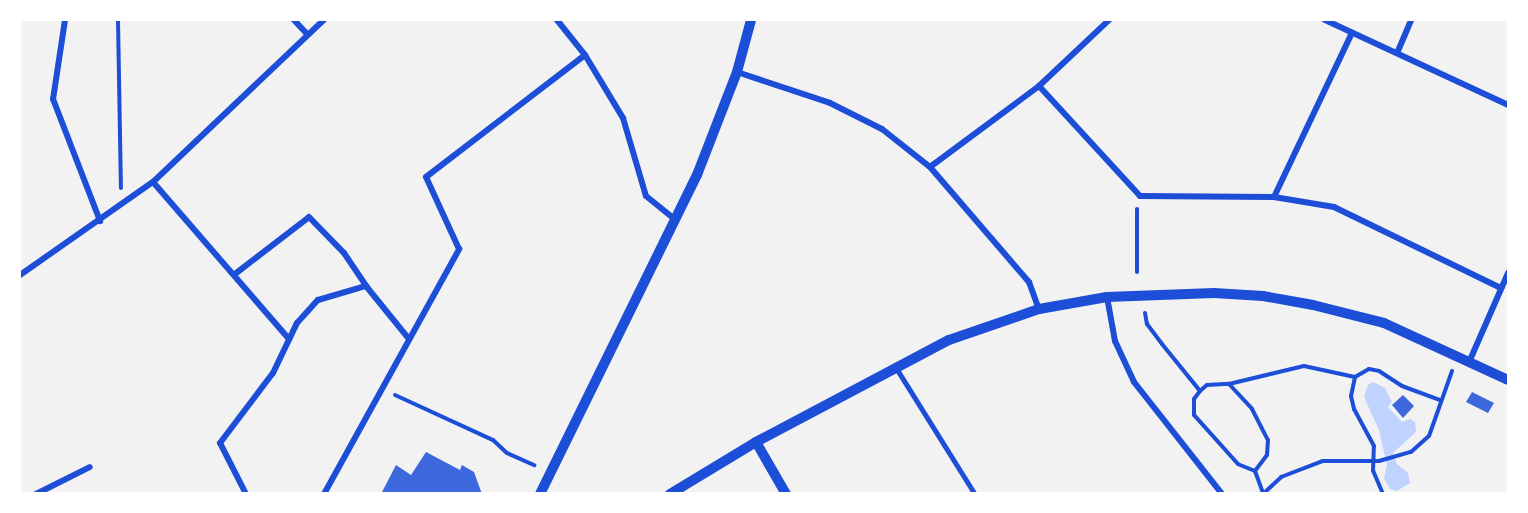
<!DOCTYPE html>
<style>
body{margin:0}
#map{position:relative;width:1528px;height:513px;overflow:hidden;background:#f2f2f2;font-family:Poppins,sans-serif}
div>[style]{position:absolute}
.water>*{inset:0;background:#bfd3fe}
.building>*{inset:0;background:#3d67dc}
.path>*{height:4px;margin:-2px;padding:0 2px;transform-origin:2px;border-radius:2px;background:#1d4ed8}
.service>*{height:4.5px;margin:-2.25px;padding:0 2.25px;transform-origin:2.25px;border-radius:2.25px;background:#1d4ed8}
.minor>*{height:6px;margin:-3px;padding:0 3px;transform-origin:3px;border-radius:3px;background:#1d4ed8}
.tertiary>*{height:10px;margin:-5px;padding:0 5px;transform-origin:5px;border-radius:5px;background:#1d4ed8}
span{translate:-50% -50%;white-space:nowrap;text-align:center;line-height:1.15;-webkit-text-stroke:6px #fff;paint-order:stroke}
.frame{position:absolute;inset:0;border:21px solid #fff;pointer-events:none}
</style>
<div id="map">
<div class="water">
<div style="clip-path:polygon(1373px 382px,1385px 388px,1392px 402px,1388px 407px,1402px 422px,1410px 419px,1415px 422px,1416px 432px,1393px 453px,1397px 464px,1408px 473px,1410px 483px,1397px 491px,1390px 489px,1384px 478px,1387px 465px,1379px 430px,1364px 397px,1368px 385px)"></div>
</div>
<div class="building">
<div style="clip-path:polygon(1472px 392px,1494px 403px,1488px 413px,1466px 402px)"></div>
<div style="clip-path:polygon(1403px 395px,1414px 406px,1403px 418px,1392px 405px)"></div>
<div style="clip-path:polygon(426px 452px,460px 470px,462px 465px,474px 472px,482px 494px,381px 494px,396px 465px,411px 475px)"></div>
</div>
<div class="path">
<div style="left:118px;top:20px;width:168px;rotate:89deg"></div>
<div style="left:1137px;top:209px;width:63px;rotate:90deg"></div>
<div style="left:1145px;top:313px;width:11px;rotate:80deg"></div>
<div style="left:1147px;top:324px;width:25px;rotate:53deg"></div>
<div style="left:1162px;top:344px;width:60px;rotate:51deg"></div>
<div style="left:1200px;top:391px;width:9px;rotate:-41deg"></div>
<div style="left:1207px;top:385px;width:22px;rotate:-3deg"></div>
<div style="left:1229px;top:384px;width:34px;rotate:47deg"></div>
<div style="left:1252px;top:409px;width:35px;rotate:63deg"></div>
<div style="left:1268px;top:440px;width:15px;rotate:94deg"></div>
<div style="left:1267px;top:455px;width:20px;rotate:127deg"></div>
<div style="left:1255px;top:471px;width:18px;rotate:-158deg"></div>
<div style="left:1238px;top:464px;width:66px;rotate:-131.9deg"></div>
<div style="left:1194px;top:415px;width:16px;rotate:-90deg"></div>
<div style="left:1194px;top:399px;width:10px;rotate:-53deg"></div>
<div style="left:1229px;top:384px;width:77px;rotate:-13.5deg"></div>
<div style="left:1304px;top:366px;width:52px;rotate:12.2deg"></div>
<div style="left:395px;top:395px;width:108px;rotate:24.7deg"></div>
<div style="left:493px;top:440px;width:19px;rotate:43deg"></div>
<div style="left:507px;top:453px;width:30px;rotate:24deg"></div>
<div style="left:1255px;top:471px;width:23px;rotate:70deg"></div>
<div style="left:1263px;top:494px;width:25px;rotate:-43deg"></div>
<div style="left:1281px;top:477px;width:45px;rotate:-20.9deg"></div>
<div style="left:1323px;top:461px;width:56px"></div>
<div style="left:1379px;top:461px;width:33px;rotate:-16deg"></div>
<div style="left:1411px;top:452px;width:24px;rotate:-42deg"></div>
<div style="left:1429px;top:436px;width:69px;rotate:-70.5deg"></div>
<div style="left:1383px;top:494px;width:25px;rotate:-113deg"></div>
<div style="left:1373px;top:471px;width:25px;rotate:-88deg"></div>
<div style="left:1374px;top:446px;width:42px;rotate:-118.4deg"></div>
<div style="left:1354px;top:409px;width:13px;rotate:-103deg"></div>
<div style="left:1351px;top:396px;width:19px;rotate:-78deg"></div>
<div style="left:1355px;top:377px;width:16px;rotate:-30deg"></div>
<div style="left:1369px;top:369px;width:10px;rotate:11deg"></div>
<div style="left:1379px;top:371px;width:27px;rotate:33deg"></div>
<div style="left:1402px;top:386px;width:40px;rotate:20.2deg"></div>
</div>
<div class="service">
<div style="left:897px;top:369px;width:147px;rotate:58deg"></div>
</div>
<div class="minor">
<div style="left:65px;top:20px;width:80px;rotate:98.6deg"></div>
<div style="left:53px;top:99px;width:131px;rotate:68.9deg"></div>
<div style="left:294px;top:20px;width:18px;rotate:47deg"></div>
<div style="left:557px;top:20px;width:45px;rotate:51.3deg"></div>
<div style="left:585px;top:55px;width:74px;rotate:58.9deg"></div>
<div style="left:623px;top:118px;width:81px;rotate:73.6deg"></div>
<div style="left:646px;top:196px;width:38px;rotate:39deg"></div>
<div style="left:1325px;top:20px;width:202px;rotate:24.9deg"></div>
<div style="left:1398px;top:51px;width:34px;rotate:-67deg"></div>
<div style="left:737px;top:72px;width:98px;rotate:18.4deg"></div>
<div style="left:830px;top:103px;width:58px;rotate:26.6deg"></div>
<div style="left:882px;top:129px;width:61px;rotate:38.4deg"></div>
<div style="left:930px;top:167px;width:152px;rotate:49.3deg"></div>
<div style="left:1029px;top:282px;width:29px;rotate:70deg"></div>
<div style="left:1039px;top:86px;width:149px;rotate:47.4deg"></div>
<div style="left:1140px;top:196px;width:134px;rotate:0.4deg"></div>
<div style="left:1274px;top:197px;width:61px;rotate:9.5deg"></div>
<div style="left:1334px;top:207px;width:186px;rotate:25.9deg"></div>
<div style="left:930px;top:167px;width:136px;rotate:-36.6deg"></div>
<div style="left:1039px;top:86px;width:96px;rotate:-43.3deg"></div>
<div style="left:153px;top:182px;width:208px;rotate:49.1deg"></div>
<div style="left:1274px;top:197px;width:182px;rotate:-64.6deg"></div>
<div style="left:235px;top:274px;width:93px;rotate:-37.6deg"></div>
<div style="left:309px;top:217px;width:50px;rotate:45.8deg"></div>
<div style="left:344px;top:253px;width:40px;rotate:56deg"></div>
<div style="left:20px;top:275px;width:162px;rotate:-35deg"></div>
<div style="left:153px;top:182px;width:236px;rotate:-43.5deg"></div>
<div style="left:1107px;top:297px;width:45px;rotate:79.7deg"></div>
<div style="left:1115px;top:341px;width:45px;rotate:65.1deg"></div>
<div style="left:1134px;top:382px;width:142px;rotate:51.8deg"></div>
<div style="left:1470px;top:360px;width:95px;rotate:-66.4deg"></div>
<div style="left:36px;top:494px;width:60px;rotate:-26.6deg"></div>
<div style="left:246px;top:494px;width:57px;rotate:-117deg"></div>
<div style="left:220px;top:443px;width:88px;rotate:-52.9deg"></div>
<div style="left:273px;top:373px;width:55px;rotate:-64.4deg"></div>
<div style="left:297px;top:323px;width:31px;rotate:-48deg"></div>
<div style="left:318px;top:300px;width:50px;rotate:-16.3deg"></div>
<div style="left:366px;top:286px;width:68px;rotate:50.9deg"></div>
<div style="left:324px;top:494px;width:280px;rotate:-61.1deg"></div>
<div style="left:459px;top:249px;width:79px;rotate:-114.6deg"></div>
<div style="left:426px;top:177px;width:200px;rotate:-37.5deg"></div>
</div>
<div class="tertiary">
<div style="left:756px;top:442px;width:60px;rotate:60deg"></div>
<div style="left:540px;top:494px;width:356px;rotate:-63.8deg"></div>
<div style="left:697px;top:175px;width:110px;rotate:-68.8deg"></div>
<div style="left:737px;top:72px;width:54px;rotate:-74.9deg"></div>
<div style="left:670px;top:494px;width:100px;rotate:-31.2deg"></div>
<div style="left:756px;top:442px;width:218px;rotate:-27.9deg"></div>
<div style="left:949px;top:340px;width:95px;rotate:-19deg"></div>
<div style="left:1039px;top:309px;width:69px;rotate:-10deg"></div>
<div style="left:1107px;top:297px;width:107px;rotate:-2.1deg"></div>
<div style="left:1214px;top:293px;width:49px;rotate:3.5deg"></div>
<div style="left:1263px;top:296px;width:51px;rotate:10.2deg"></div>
<div style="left:1313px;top:305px;width:73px;rotate:14.2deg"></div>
<div style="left:1384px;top:323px;width:136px;rotate:24.7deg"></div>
</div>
<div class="frame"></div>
</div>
